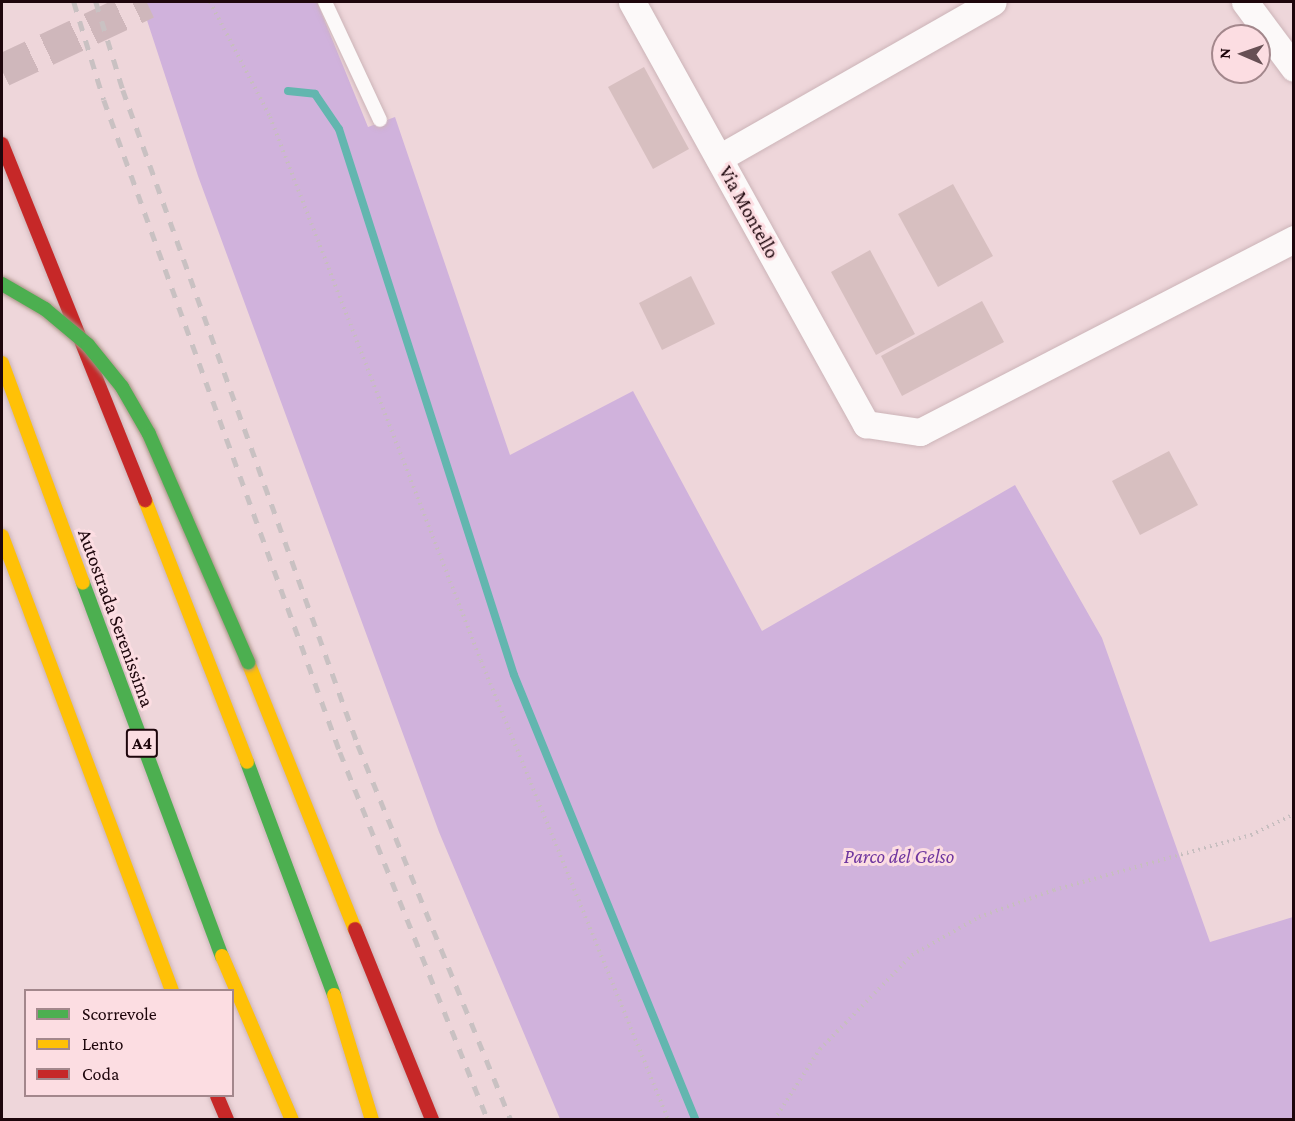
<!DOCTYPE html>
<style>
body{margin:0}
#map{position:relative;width:1295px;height:1121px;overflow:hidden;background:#eed6da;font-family:"Crimson Pro",serif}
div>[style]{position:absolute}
.green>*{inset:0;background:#d0b2dc}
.stream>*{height:8px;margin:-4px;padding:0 4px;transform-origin:4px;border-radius:4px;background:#63b6af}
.building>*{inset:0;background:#d7bfc0}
.primary-tunnel>*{height:33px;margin-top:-16.5px;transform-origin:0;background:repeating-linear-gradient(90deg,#cfb7bb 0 33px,transparent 0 49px)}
.path>*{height:4px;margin-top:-2px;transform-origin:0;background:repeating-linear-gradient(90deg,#c7bebf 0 1.5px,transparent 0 6px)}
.roads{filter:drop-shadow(0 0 2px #ccb4b8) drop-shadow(0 0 2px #ccb4b8)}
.lane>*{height:14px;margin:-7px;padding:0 7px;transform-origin:7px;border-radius:7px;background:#fcf9f9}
.street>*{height:27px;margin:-13.5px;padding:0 13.5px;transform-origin:13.5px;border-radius:13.5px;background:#fcf9f9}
.fast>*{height:14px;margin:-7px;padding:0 7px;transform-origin:7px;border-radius:7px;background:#4caf50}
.slow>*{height:14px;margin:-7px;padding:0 7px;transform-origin:7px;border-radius:7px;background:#ffc107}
.jam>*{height:14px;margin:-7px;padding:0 7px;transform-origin:7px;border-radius:7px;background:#c62828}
.rail>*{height:4.5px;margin-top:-2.25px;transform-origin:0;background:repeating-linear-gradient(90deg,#c9c1c2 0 10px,transparent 0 20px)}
.bridges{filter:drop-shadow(0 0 2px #a99286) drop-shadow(0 0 2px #a99286)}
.fast-bridge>*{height:14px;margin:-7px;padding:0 7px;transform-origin:7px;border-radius:7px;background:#4caf50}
span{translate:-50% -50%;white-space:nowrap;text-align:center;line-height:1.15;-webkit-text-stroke:6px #fcdde2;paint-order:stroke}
.shield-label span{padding:2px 4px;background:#fcdde2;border:2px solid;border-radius:4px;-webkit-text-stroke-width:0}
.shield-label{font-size:18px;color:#1e060c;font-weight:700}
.street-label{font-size:20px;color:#1e060c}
.park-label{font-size:20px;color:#6f369f;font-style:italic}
.frame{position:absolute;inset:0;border:3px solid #1e060c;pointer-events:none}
.legend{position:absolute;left:24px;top:989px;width:210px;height:108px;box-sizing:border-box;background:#fcdde2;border:2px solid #a3878c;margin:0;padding:8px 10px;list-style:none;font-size:18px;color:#1e060c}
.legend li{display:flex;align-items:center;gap:12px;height:30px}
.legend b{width:30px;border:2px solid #a3878c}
.north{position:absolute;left:1211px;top:24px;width:60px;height:60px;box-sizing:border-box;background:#fcdde2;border:2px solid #a3878c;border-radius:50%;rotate:272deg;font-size:16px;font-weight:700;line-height:24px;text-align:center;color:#1e060c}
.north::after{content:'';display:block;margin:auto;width:21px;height:27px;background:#674f54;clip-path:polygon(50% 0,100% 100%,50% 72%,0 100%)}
</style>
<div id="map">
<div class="green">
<div style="clip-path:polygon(141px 2px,317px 2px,368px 127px,395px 117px,510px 455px,633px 391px,762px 631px,1015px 485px,1102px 638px,1210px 942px,1293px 917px,1293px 1119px,560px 1119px,439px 832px,198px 176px)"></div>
</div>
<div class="stream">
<div style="left:288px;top:91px;width:27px;rotate:6deg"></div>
<div style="left:315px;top:94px;width:42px;rotate:55.6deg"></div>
<div style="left:339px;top:129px;width:573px;rotate:72.23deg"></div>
<div style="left:514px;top:675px;width:481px;rotate:67.8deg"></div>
</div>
<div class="building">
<div style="clip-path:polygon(644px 67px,689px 149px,653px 169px,608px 87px)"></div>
<div style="clip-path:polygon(953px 184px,993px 256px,938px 287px,898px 214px)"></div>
<div style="clip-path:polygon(870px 250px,915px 334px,876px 355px,831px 272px)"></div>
<div style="clip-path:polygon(691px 276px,715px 324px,662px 350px,639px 303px)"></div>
<div style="clip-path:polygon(982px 301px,1004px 342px,902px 396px,881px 356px)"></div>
<div style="clip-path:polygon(1169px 451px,1198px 505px,1140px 535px,1112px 481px)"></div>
</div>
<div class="primary-tunnel">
<div style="left:2px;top:70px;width:160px;rotate:-25.1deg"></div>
</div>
<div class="path">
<div style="left:210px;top:2px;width:130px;rotate:62.4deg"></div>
<div style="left:270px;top:117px;width:583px;rotate:68.8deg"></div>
<div style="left:481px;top:661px;width:496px;rotate:67.8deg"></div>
<div style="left:774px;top:1120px;width:85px;rotate:-57.1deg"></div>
<div style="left:820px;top:1049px;width:132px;rotate:-45.6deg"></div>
<div style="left:912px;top:955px;width:77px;rotate:-29.6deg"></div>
<div style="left:979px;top:917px;width:80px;rotate:-19.8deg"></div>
<div style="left:1054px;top:890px;width:205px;rotate:-15.6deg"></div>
<div style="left:1251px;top:835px;width:48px;rotate:-26deg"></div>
</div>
<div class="roads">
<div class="lane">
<div style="left:325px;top:2px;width:130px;rotate:65deg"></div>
</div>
<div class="street">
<div style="left:632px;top:2px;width:483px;rotate:61deg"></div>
<div style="left:866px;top:424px;width:55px;rotate:8.4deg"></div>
<div style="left:920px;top:432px;width:421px;rotate:-27.3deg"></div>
<div style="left:1245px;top:2px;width:82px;rotate:53.4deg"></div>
<div style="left:719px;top:158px;width:315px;rotate:-29.7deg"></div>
</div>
<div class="fast">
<div style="left:83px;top:583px;width:398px;rotate:69.6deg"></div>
<div style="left:247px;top:762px;width:249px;rotate:69.5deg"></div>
</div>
<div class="slow">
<div style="left:2px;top:363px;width:234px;rotate:69.8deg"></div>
<div style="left:145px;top:500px;width:281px;rotate:68.7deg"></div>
<div style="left:2px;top:536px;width:485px;rotate:69.5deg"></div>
<div style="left:248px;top:662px;width:288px;rotate:68.2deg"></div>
<div style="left:222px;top:956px;width:178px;rotate:66.9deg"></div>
<div style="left:334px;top:995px;width:131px;rotate:73.1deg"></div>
</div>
<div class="jam">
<div style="left:2px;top:144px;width:384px;rotate:68.1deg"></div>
<div style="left:355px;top:929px;width:206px;rotate:68deg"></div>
<div style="left:217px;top:1096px;width:26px;rotate:67deg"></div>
</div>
</div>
<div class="rail">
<div style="left:74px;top:2px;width:102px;rotate:73deg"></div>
<div style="left:104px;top:100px;width:693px;rotate:70.1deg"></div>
<div style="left:340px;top:752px;width:397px;rotate:68.1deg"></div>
<div style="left:96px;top:2px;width:92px;rotate:72.9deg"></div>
<div style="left:123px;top:90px;width:696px;rotate:70.26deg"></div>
<div style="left:358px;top:745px;width:405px;rotate:67.8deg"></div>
</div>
<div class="bridges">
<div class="fast-bridge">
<div style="left:2px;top:284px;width:50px;rotate:30.2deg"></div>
<div style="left:45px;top:309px;width:56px;rotate:39.9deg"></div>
<div style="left:88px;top:345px;width:54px;rotate:51deg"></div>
<div style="left:122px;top:387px;width:54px;rotate:60.1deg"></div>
<div style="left:149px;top:434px;width:249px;rotate:66.5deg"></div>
</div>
</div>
<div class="shield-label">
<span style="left:142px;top:743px">A4</span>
</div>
<div class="street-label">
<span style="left:749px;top:212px;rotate:61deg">Via Montello</span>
<span style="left:116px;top:618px;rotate:70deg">Autostrada Serenissima</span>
</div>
<div class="park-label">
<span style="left:899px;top:856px">Parco del Gelso</span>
</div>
<div class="frame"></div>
<ul class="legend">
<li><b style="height:8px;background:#4caf50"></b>Scorrevole</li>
<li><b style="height:8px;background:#ffc107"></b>Lento</li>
<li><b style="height:8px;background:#c62828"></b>Coda</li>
</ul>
<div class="north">N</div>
</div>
